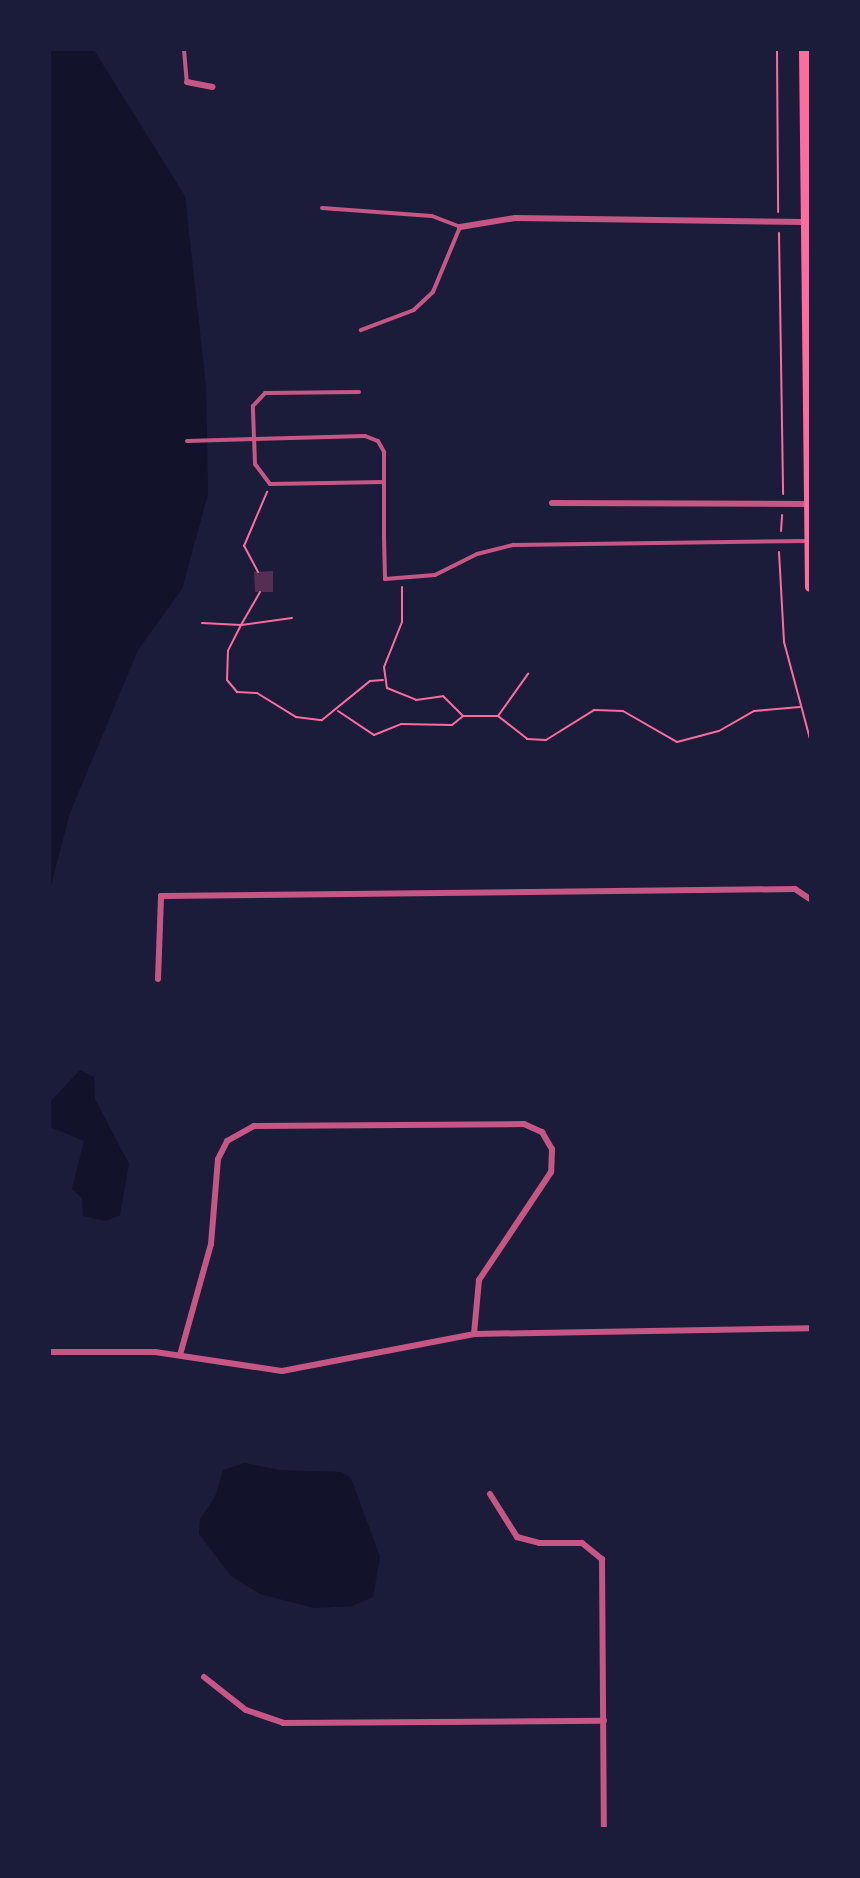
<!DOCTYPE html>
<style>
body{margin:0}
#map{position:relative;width:860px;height:1878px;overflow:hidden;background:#1b1b3a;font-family:Ubuntu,sans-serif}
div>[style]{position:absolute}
.water>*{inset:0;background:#12122b}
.building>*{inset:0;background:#542f53}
.path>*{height:2px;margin:-1px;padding:0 1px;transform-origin:1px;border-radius:1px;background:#ff6b9d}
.service>*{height:4px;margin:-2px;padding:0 2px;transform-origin:2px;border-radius:2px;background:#c65784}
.minor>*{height:6px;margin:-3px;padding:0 3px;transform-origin:3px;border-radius:3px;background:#c65784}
.secondary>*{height:10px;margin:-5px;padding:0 5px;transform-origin:5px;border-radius:5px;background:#ff6b9d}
span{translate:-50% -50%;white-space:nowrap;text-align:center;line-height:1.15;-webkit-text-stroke:6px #1b1b3a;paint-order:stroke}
.frame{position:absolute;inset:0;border:51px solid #1b1b3a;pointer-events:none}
</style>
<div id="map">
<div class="water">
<div style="clip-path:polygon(50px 50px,94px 50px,185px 196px,206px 386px,208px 494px,182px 589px,138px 650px,70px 813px,50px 889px)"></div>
<div style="clip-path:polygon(80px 1070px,94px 1077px,95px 1099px,129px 1164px,120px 1215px,106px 1221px,83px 1216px,82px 1198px,72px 1189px,84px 1141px,50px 1127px,50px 1102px)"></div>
<div style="clip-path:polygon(245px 1463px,279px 1470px,341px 1472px,351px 1478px,380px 1557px,373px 1597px,352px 1606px,314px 1608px,260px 1594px,231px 1576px,199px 1534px,200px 1519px,215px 1497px,223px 1470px)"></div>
</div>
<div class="building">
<div style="clip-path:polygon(273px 571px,273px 592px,255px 592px,254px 572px)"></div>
</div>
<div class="path">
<div style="left:777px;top:50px;width:162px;rotate:89.6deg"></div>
<div style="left:779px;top:233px;width:261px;rotate:89.1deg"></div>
<div style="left:781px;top:531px;width:16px;rotate:-86deg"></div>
<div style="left:779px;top:552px;width:90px;rotate:86.8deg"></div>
<div style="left:784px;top:642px;width:100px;rotate:75deg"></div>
<div style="left:258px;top:572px;width:30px;rotate:-118deg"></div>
<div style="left:244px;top:546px;width:59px;rotate:-66.9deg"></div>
<div style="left:402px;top:587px;width:35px;rotate:90deg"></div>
<div style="left:402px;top:622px;width:48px;rotate:111.8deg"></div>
<div style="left:384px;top:667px;width:21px;rotate:82deg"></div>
<div style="left:387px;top:688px;width:31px;rotate:22deg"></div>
<div style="left:416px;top:700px;width:27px;rotate:-8deg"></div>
<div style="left:443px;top:696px;width:28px;rotate:45deg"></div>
<div style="left:463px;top:716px;width:35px"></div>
<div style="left:498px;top:716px;width:37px;rotate:38deg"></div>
<div style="left:527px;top:739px;width:19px;rotate:3deg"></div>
<div style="left:546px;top:740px;width:57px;rotate:-32deg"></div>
<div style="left:594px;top:710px;width:29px;rotate:2deg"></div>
<div style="left:623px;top:711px;width:62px;rotate:29.9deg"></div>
<div style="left:677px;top:742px;width:43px;rotate:-14.7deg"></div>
<div style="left:719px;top:731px;width:40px;rotate:-29.7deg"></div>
<div style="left:754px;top:711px;width:46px;rotate:-5deg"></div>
<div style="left:292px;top:618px;width:51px;rotate:172.2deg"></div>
<div style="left:241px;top:625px;width:29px;rotate:117deg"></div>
<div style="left:228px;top:651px;width:29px;rotate:92deg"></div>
<div style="left:227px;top:680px;width:16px;rotate:50deg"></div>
<div style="left:237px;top:692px;width:20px;rotate:3deg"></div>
<div style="left:257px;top:693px;width:46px;rotate:31.6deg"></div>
<div style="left:296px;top:717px;width:26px;rotate:7deg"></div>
<div style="left:322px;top:720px;width:62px;rotate:-39.1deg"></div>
<div style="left:370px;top:681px;width:13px;rotate:-4deg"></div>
<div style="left:202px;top:623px;width:39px;rotate:3deg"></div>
<div style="left:241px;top:625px;width:38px;rotate:-60deg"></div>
<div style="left:338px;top:711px;width:43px;rotate:33.7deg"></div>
<div style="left:374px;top:735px;width:29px;rotate:-22deg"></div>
<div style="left:401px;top:724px;width:51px;rotate:1.1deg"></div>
<div style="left:452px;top:725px;width:14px;rotate:-39deg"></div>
<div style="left:498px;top:716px;width:52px;rotate:-54.5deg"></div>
</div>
<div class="service">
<div style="left:184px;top:50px;width:32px;rotate:85deg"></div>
<div style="left:322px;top:208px;width:110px;rotate:4.2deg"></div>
<div style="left:432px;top:216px;width:30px;rotate:21deg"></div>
<div style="left:460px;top:227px;width:70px;rotate:112.6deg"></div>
<div style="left:433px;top:292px;width:26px;rotate:137deg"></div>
<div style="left:414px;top:310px;width:57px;rotate:159.3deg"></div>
<div style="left:187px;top:441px;width:67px;rotate:-1.7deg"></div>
<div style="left:254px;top:439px;width:33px;rotate:-92deg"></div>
<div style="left:253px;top:406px;width:18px;rotate:-47deg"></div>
<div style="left:265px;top:393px;width:94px;rotate:-0.6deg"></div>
<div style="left:384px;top:482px;width:114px;rotate:179deg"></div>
<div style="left:270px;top:484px;width:25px;rotate:-127deg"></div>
<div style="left:255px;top:464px;width:25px;rotate:-92deg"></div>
<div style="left:254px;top:439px;width:111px;rotate:-1.5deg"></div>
<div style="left:365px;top:436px;width:14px;rotate:21deg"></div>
<div style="left:378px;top:441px;width:13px;rotate:61deg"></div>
<div style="left:384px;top:452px;width:85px;rotate:90deg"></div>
<div style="left:384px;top:537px;width:42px;rotate:88.6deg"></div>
<div style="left:385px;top:579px;width:50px;rotate:-4.6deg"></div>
<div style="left:435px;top:575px;width:47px;rotate:-26.6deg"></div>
<div style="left:477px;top:554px;width:38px;rotate:-14deg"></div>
<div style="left:514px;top:545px;width:292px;rotate:-0.8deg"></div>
</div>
<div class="minor">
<div style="left:187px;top:82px;width:26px;rotate:11deg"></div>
<div style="left:460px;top:227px;width:56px;rotate:-9.3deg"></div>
<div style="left:515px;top:218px;width:291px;rotate:0.8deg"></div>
<div style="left:552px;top:503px;width:254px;rotate:0.2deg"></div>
<div style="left:158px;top:979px;width:83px;rotate:-87.9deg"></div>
<div style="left:161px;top:896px;width:634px;rotate:-0.63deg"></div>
<div style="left:795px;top:889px;width:18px;rotate:34deg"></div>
<div style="left:50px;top:1352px;width:105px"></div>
<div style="left:155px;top:1352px;width:128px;rotate:8.5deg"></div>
<div style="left:282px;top:1371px;width:196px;rotate:-10.9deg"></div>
<div style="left:474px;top:1334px;width:336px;rotate:-1deg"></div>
<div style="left:180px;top:1355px;width:115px;rotate:-74.4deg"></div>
<div style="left:211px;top:1244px;width:85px;rotate:-85.3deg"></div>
<div style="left:218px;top:1159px;width:20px;rotate:-63deg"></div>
<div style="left:227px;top:1141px;width:31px;rotate:-29deg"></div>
<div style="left:254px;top:1126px;width:270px;rotate:-0.4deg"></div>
<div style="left:524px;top:1124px;width:20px;rotate:24deg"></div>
<div style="left:542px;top:1132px;width:20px;rotate:60deg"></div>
<div style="left:552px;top:1149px;width:23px;rotate:92deg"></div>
<div style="left:551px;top:1172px;width:130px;rotate:123.7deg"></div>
<div style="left:479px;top:1280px;width:54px;rotate:95.3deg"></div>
<div style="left:490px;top:1494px;width:51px;rotate:57.9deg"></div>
<div style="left:517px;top:1537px;width:23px;rotate:15deg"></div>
<div style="left:539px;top:1543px;width:43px"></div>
<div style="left:582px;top:1543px;width:26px;rotate:39deg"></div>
<div style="left:602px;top:1559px;width:269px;rotate:89.6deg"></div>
<div style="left:204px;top:1677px;width:53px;rotate:38.2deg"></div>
<div style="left:246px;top:1710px;width:39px;rotate:19deg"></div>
<div style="left:283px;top:1723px;width:321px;rotate:-0.4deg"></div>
</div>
<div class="secondary">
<div style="left:804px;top:50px;width:537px;rotate:89.36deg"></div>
</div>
<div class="frame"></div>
</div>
